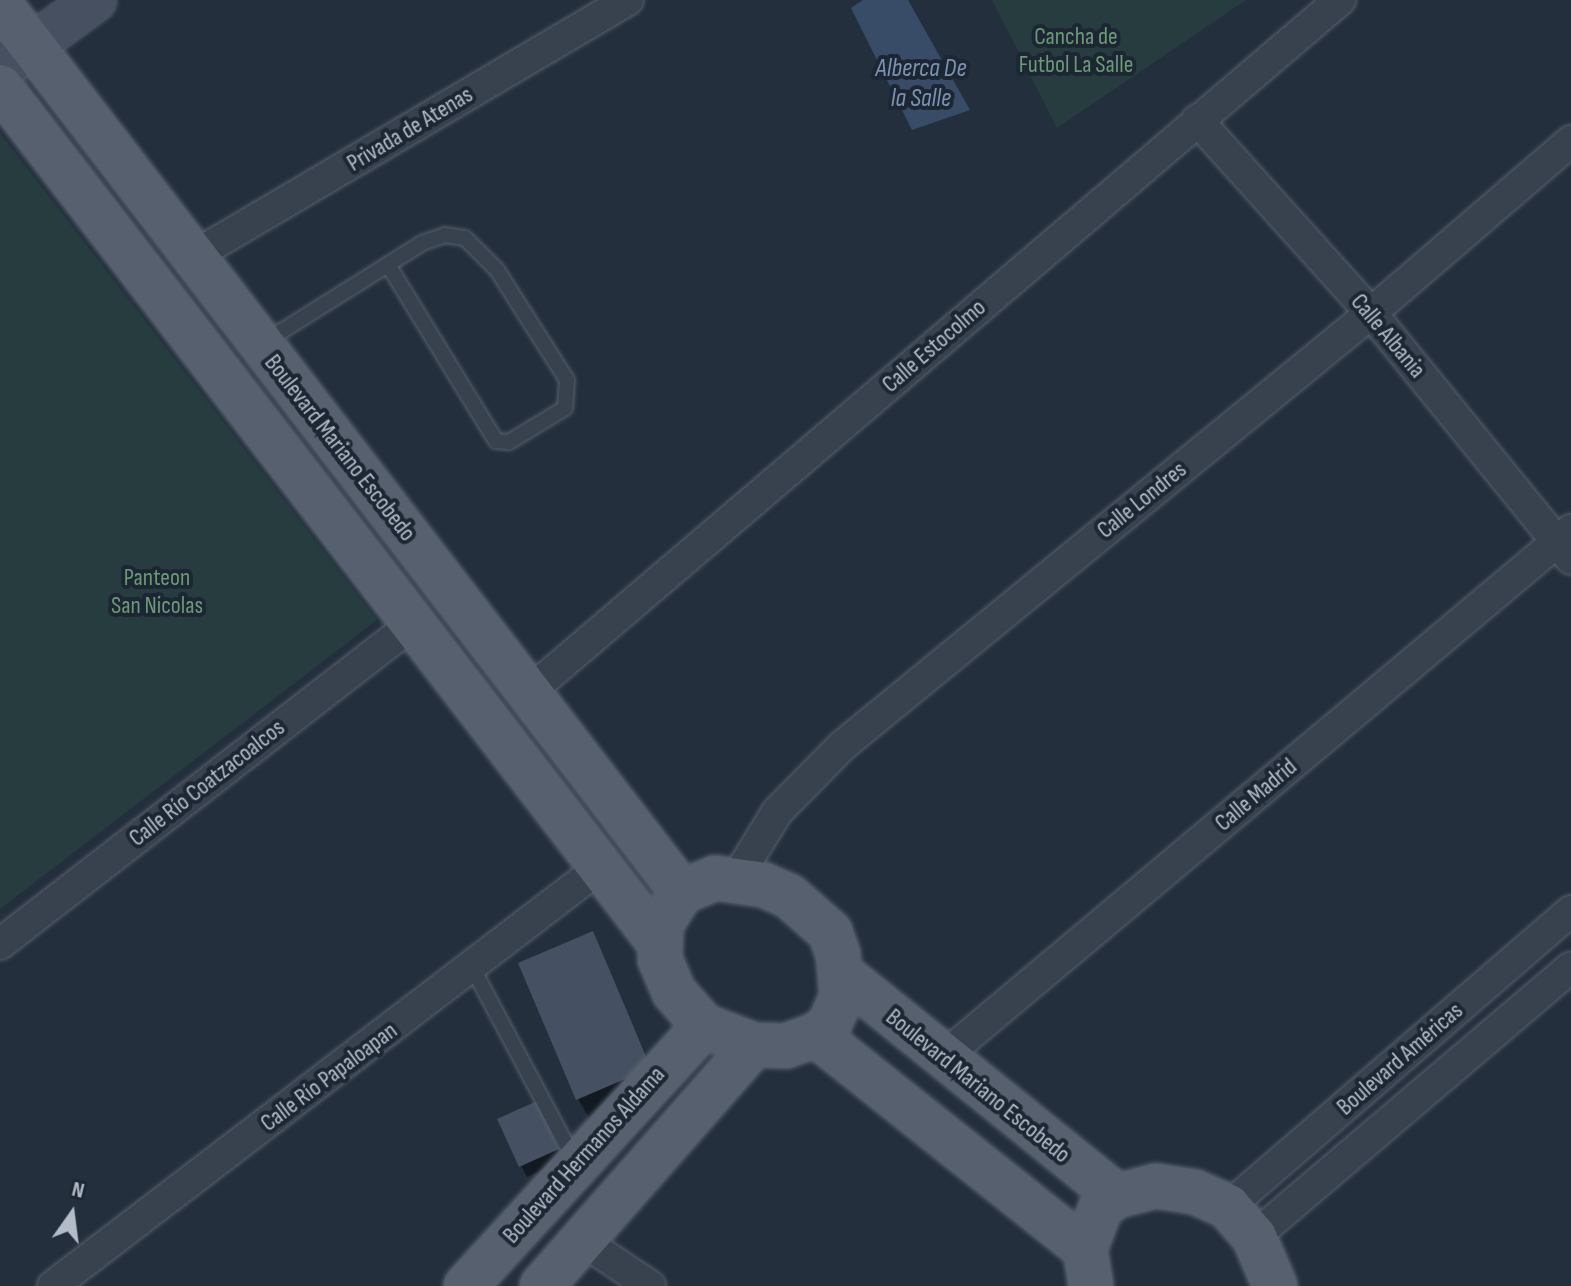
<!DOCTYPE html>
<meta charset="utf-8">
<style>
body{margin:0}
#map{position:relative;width:1571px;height:1286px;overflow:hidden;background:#242f3e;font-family:"Sofia Sans Condensed",sans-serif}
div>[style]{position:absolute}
.green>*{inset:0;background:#263c3f}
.water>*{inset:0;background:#394c67}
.shadow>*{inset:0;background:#0007}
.building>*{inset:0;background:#455162}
.roads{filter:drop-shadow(0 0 2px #565f6c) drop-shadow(0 0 2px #565f6c)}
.lane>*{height:14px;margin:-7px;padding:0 7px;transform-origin:7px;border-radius:7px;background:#38414e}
.street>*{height:30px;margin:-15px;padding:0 15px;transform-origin:15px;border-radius:15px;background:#38414e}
.secondary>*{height:42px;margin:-21px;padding:0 21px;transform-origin:21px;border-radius:21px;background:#465061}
.primary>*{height:44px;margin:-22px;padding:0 22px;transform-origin:22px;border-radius:22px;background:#56606e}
span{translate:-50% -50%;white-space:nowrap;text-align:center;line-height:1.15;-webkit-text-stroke:8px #1d2633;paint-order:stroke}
.park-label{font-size:24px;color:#6b9a76}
.street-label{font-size:24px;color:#b4bcc9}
.water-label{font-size:26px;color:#7c92b1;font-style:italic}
.north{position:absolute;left:32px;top:1174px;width:80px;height:80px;-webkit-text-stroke:6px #1d2633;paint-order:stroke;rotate:14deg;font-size:22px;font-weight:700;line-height:32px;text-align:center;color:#b4bcc9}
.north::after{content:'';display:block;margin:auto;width:28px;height:36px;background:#b4bcc9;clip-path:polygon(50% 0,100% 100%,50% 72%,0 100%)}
</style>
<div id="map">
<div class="green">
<div style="clip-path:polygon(992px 0,1246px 0,1057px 128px)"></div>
<div style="clip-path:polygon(0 133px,377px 620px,0 909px)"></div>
</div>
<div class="water">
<div style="clip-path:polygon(863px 0,908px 0,970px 110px,912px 130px,851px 8px)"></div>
</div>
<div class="shadow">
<div style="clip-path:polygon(592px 934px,662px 1091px,591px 1121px,578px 1099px)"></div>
<div style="clip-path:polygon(542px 1115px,563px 1161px,527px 1177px,521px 1166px)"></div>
</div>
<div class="building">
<div style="clip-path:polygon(593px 931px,651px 1068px,576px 1100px,518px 963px)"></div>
<div style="clip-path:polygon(537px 1101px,559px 1149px,519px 1167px,497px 1119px)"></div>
</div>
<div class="roads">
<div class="lane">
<div style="left:266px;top:341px;width:184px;rotate:-32.1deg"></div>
<div style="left:422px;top:243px;width:24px;rotate:-19deg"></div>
<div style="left:445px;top:235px;width:20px;rotate:9deg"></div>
<div style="left:465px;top:238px;width:45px;rotate:45deg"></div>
<div style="left:497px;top:270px;width:130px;rotate:57.5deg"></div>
<div style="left:567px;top:380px;width:28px;rotate:94deg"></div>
<div style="left:565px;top:408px;width:66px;rotate:148.7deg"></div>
<div style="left:509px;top:442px;width:13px;rotate:-176deg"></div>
<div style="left:496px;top:441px;width:206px;rotate:-121.5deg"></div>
<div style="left:473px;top:969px;width:215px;rotate:62deg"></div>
</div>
<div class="street">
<div style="left:1197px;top:120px;width:260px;rotate:48deg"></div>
<div style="left:1371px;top:313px;width:317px;rotate:50.9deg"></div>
<div style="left:192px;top:257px;width:506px;rotate:-30.52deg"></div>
<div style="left:528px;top:693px;width:1068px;rotate:-40.48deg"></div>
<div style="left:736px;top:879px;width:79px;rotate:-58.5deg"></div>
<div style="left:777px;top:812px;width:93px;rotate:-45.4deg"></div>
<div style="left:842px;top:746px;width:684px;rotate:-39.3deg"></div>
<div style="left:1371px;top:313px;width:264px;rotate:-40.7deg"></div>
<div style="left:0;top:944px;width:524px;rotate:-37.79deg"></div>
<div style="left:941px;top:1059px;width:823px;rotate:-40.02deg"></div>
<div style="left:1228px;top:1207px;width:453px;rotate:-40.8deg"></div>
<div style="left:1254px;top:1237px;width:416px;rotate:-40.4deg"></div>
<div style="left:583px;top:1241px;width:81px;rotate:33.9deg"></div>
<div style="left:53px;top:1286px;width:691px;rotate:-37.42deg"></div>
</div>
<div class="secondary">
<div style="left:0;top:69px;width:117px;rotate:-36deg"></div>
</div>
<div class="primary">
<div style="left:0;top:4px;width:1120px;rotate:52.48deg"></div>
<div style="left:0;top:87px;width:1077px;rotate:52.4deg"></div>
<div style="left:715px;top:878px;width:49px;rotate:8.1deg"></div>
<div style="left:764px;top:885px;width:27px;rotate:24deg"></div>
<div style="left:789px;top:896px;width:55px;rotate:41.3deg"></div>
<div style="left:830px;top:932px;width:23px;rotate:70deg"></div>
<div style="left:838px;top:954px;width:42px;rotate:84.6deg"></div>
<div style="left:842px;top:996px;width:32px;rotate:114deg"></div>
<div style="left:829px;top:1025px;width:16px;rotate:142deg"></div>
<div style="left:816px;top:1035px;width:32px;rotate:160deg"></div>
<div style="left:786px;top:1046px;width:32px;rotate:-178deg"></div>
<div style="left:754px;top:1045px;width:53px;rotate:-159.2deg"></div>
<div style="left:704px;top:1026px;width:45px;rotate:-131.4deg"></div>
<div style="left:674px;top:992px;width:36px;rotate:-113deg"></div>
<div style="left:660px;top:959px;width:34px;rotate:-88deg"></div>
<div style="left:661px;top:925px;width:39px;rotate:-58deg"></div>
<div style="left:682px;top:892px;width:36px;rotate:-23deg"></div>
<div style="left:842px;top:974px;width:353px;rotate:38.9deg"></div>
<div style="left:816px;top:1035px;width:344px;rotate:38.5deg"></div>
<div style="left:466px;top:1286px;width:352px;rotate:-47.5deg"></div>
<div style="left:542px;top:1286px;width:321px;rotate:-48.7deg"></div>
<div style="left:1091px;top:1286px;width:37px;rotate:-99deg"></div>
<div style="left:1085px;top:1249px;width:45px;rotate:-69.1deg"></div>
<div style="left:1101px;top:1207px;width:19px;rotate:-35deg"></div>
<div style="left:1117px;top:1196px;width:40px;rotate:-14.4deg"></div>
<div style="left:1156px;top:1186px;width:39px;rotate:9deg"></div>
<div style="left:1195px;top:1192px;width:36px;rotate:24deg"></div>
<div style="left:1228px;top:1207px;width:40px;rotate:49deg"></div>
<div style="left:1254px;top:1237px;width:53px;rotate:66.8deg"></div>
</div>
</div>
<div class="park-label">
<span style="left:1076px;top:51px">Cancha de<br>Futbol La Salle</span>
<span style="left:157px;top:592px">Panteon<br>San Nicolas</span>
</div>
<div class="street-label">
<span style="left:410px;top:129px;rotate:-31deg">Privada de Atenas</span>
<span style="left:1388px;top:336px;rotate:50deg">Calle Albania</span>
<span style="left:934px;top:346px;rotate:-41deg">Calle Estocolmo</span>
<span style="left:340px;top:448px;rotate:52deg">Boulevard Mariano Escobedo</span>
<span style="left:1142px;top:500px;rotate:-39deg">Calle Londres</span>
<span style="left:207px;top:783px;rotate:-38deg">Calle Río Coatzacoalcos</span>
<span style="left:1256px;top:795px;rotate:-40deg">Calle Madrid</span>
<span style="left:1400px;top:1059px;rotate:-41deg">Boulevard Américas</span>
<span style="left:329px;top:1077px;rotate:-37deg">Calle Río Papaloapan</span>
<span style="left:978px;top:1086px;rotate:39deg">Boulevard Mariano Escobedo</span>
<span style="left:584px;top:1155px;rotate:-48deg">Boulevard Hermanos Aldama</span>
</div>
<div class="water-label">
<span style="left:921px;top:84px">Alberca De<br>la Salle</span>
</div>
<div class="north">N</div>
</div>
